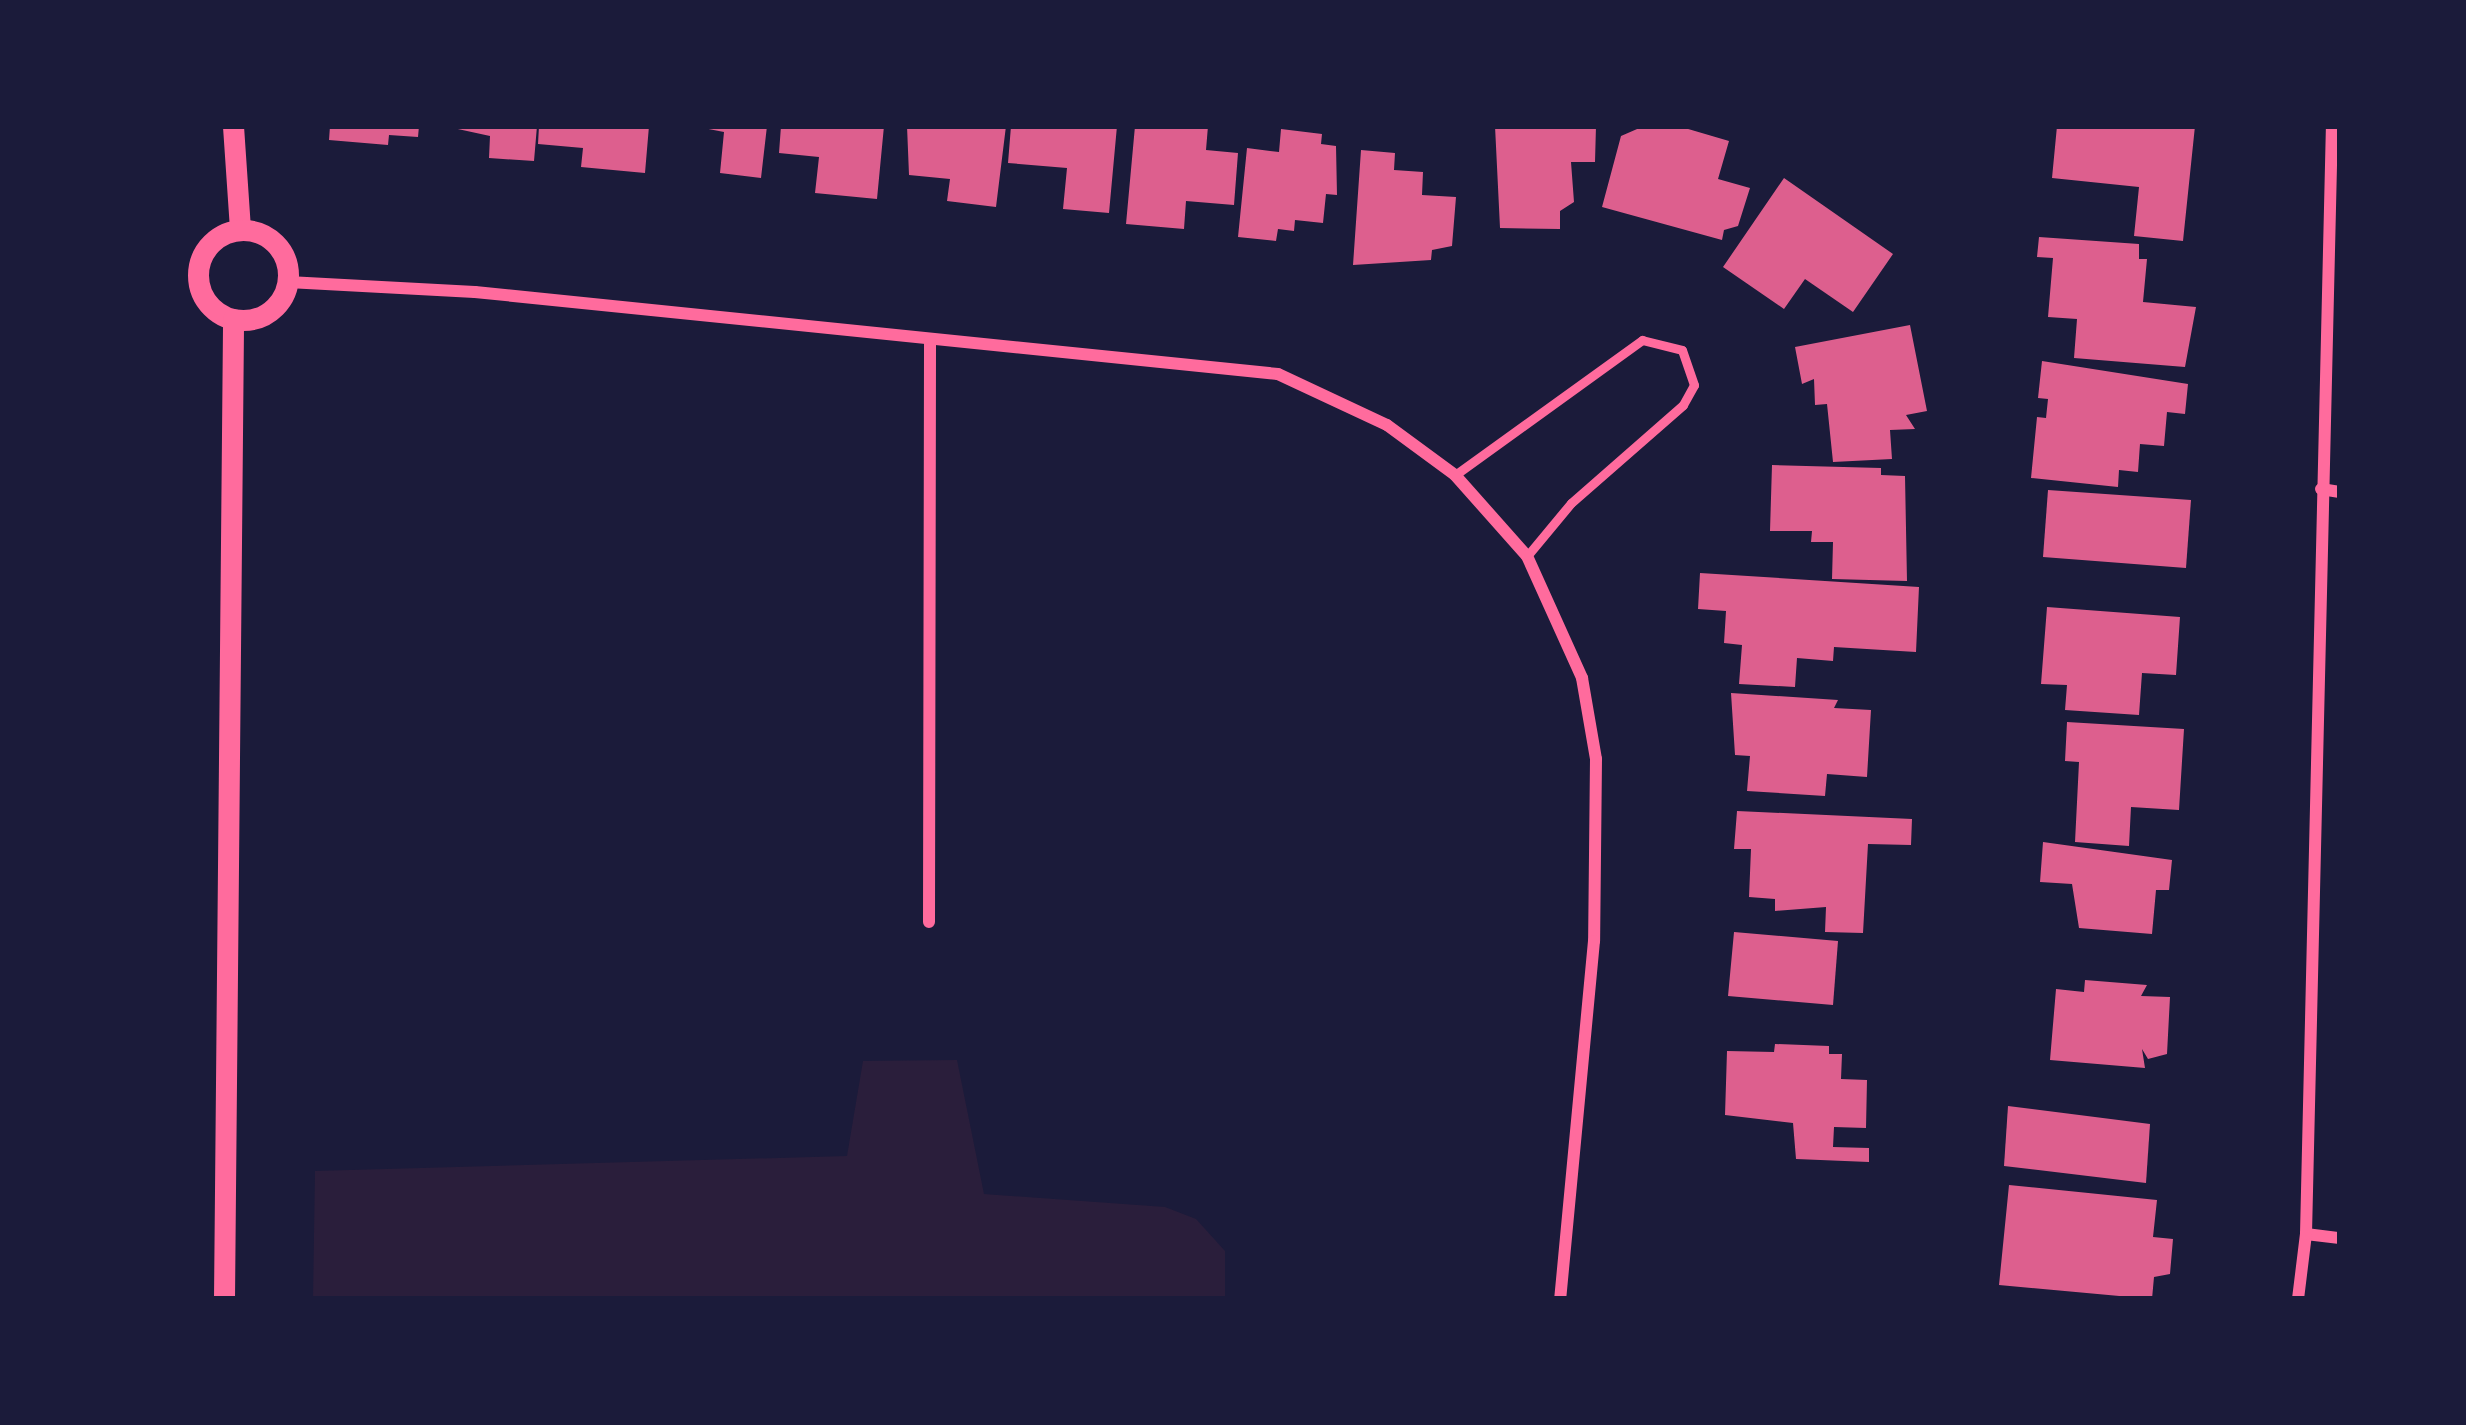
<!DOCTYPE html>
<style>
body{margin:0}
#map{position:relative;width:2466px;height:1425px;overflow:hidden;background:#1b1b3a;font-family:"Golos Text",sans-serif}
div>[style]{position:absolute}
.green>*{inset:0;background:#2a1e3b}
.building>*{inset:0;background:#dd5f8e}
.service>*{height:9px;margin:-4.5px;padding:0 4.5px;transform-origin:4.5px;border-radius:4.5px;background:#ff6b9d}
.minor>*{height:12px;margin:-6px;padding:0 6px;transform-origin:6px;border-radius:6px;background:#ff6b9d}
.tertiary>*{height:21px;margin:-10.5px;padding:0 10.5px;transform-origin:10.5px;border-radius:10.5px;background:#ff6b9d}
.tertiary>.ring{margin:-10.5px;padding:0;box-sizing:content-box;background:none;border:21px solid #ff6b9d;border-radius:50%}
span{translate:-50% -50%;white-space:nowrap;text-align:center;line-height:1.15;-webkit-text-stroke:12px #1b1b3a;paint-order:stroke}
.frame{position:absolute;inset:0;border:129px solid #1b1b3a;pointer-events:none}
</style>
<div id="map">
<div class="green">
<div style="clip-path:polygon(957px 1060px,984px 1194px,1165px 1207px,1196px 1219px,1225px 1251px,1225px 1299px,313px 1299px,315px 1171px,847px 1156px,863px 1061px)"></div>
</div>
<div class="building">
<div style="clip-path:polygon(330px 126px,419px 126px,418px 137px,389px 135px,388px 145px,329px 140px)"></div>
<div style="clip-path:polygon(444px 126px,537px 126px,534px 161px,489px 158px,490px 136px)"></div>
<div style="clip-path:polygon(539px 126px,649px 126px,645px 173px,581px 167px,583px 148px,538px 144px)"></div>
<div style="clip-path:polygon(693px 126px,767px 126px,761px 178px,720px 173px,724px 132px)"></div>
<div style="clip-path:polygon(781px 126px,884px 126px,877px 199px,815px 193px,819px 157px,779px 153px)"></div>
<div style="clip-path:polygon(907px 126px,1006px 126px,996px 207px,947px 201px,950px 179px,909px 175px)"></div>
<div style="clip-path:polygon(1011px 126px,1117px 126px,1109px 213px,1063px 209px,1067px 168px,1008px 163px)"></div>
<div style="clip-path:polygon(1135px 126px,1208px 126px,1206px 150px,1238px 153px,1234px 205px,1186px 201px,1184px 229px,1126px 224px)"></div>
<div style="clip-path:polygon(1495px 126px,1596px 126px,1595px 162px,1571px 162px,1574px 202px,1560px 211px,1560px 229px,1500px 228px)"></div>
<div style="clip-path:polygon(1644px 126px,1678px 126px,1729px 141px,1718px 179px,1750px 188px,1738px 226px,1724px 230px,1722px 240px,1602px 207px,1621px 136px)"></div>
<div style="clip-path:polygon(2057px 126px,2195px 126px,2183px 241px,2134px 236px,2139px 187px,2052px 178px)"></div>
<div style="clip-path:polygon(1281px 129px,1322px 134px,1321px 144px,1336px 146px,1337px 195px,1326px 194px,1323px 223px,1295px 220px,1294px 231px,1278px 229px,1276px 241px,1238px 237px,1247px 148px,1279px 152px)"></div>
<div style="clip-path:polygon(1361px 150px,1395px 153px,1394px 170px,1423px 172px,1422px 195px,1456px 197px,1452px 246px,1432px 250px,1431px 260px,1353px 265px)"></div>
<div style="clip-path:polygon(1784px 178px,1893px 254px,1853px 312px,1805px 279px,1784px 309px,1723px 267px)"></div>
<div style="clip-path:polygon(2039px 237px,2139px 244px,2139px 259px,2147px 259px,2143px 302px,2196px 307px,2185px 367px,2074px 358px,2077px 319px,2048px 317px,2053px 258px,2037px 257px)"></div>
<div style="clip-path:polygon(1910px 325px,1927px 411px,1906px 415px,1915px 429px,1890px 430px,1892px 459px,1833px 462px,1827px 404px,1815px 405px,1814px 379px,1802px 384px,1795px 347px)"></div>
<div style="clip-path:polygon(2042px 361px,2188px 384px,2185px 414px,2167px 412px,2164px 446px,2140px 444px,2138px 472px,2119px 470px,2118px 487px,2031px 478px,2037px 417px,2046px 418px,2048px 399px,2038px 398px)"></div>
<div style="clip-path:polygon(1772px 465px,1881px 468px,1881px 475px,1905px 476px,1907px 581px,1832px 579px,1833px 542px,1811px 542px,1812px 531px,1770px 531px)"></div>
<div style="clip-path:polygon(2048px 490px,2191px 500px,2186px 568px,2043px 557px)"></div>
<div style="clip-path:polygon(1700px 573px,1919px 587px,1916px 652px,1834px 647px,1833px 661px,1797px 658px,1795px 687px,1739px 684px,1742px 645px,1724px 643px,1726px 611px,1698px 609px)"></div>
<div style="clip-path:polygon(2047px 607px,2180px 617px,2176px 675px,2142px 673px,2139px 715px,2065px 710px,2067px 685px,2041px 684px)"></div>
<div style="clip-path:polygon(1731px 693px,1838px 700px,1834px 708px,1871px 710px,1867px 777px,1827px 774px,1825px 796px,1747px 791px,1750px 756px,1735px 755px)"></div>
<div style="clip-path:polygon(2067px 722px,2184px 729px,2179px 810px,2131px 807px,2129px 846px,2075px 842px,2079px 762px,2065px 761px)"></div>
<div style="clip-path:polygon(1737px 811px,1912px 819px,1911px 845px,1868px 844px,1863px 933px,1825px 932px,1826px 907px,1775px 911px,1775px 899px,1749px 897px,1751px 849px,1734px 849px)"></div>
<div style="clip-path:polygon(2043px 842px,2172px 860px,2169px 890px,2156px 890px,2152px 934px,2079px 928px,2072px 884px,2040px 882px)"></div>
<div style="clip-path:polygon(1734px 932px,1838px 941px,1833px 1005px,1728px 996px)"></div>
<div style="clip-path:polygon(2085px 980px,2147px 985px,2141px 996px,2170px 997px,2167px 1054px,2148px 1059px,2142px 1049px,2145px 1068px,2050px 1060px,2056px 989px,2084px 992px)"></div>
<div style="clip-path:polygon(1775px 1044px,1829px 1046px,1829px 1054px,1842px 1054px,1841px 1079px,1867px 1080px,1866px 1128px,1834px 1127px,1833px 1147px,1869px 1148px,1869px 1162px,1796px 1159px,1793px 1123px,1725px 1115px,1727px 1051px,1774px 1052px)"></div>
<div style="clip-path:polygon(2008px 1106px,2150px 1124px,2146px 1183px,2004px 1166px)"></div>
<div style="clip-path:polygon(2009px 1185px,2157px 1200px,2153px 1237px,2173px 1239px,2170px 1274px,2154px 1277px,2152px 1299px,1999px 1285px)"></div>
</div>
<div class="service">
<div style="left:1455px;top:475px;width:231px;rotate:-35.8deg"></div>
<div style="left:1642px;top:340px;width:41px;rotate:14deg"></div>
<div style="left:1682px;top:350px;width:37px;rotate:71deg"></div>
<div style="left:1694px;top:385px;width:23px;rotate:119deg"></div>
<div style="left:1683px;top:405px;width:149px;rotate:138.8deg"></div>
<div style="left:1571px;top:503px;width:69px;rotate:129.7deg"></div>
</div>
<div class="minor">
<div style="left:288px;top:282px;width:187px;rotate:3.1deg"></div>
<div style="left:475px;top:292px;width:807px;rotate:5.83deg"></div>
<div style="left:1278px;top:374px;width:120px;rotate:25.1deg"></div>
<div style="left:1387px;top:425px;width:84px;rotate:36.3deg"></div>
<div style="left:1455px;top:475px;width:108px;rotate:48.4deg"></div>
<div style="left:1527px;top:556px;width:134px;rotate:65.7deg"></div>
<div style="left:1582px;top:678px;width:82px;rotate:80.2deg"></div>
<div style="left:1596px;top:759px;width:182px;rotate:90.6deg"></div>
<div style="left:1594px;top:941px;width:360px;rotate:95.4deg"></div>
<div style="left:2321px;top:489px;width:19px;rotate:9deg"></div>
<div style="left:929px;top:922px;width:582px;rotate:-89.9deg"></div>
<div style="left:2306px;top:1234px;width:34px;rotate:7deg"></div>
<div style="left:2298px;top:1299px;width:65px;rotate:-83deg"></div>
<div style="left:2306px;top:1234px;width:1108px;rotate:-88.66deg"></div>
</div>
<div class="tertiary">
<div style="left:233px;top:126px;width:103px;rotate:86.1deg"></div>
<div class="ring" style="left:198px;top:230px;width:69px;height:69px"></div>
<div style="left:224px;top:1299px;width:980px;rotate:-89.47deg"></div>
</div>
<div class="frame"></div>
</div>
